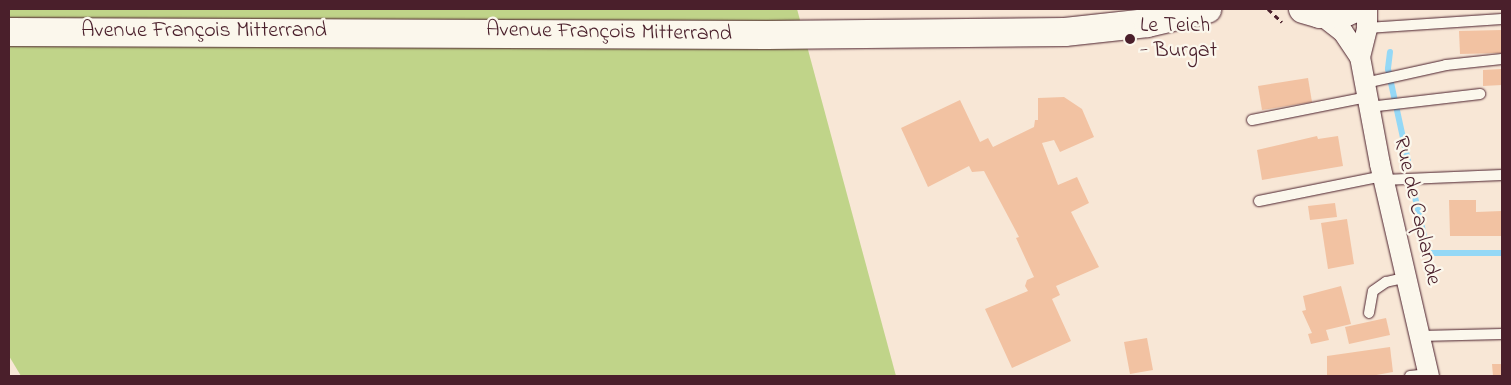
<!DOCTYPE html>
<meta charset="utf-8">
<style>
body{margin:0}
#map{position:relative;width:1511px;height:385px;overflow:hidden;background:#f8e7d6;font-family:"Indie Flower",sans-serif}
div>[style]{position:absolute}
.green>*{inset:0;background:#c0d489}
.stream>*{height:6px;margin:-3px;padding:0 3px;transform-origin:3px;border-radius:3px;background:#94d8f6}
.building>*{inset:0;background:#f2c2a2}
.path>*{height:3px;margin-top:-1.5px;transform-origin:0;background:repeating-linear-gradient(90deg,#4a1f2b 0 5px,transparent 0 9px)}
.roads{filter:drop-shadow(0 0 1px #4a1f2b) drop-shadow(0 0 1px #4a1f2b)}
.service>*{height:10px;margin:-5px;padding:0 5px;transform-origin:5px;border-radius:5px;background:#fbf7ec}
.minor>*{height:20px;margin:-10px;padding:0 10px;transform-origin:10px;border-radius:10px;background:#fbf7ec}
.secondary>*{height:28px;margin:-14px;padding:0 14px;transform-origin:14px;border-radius:14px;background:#fbf7ec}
.dots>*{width:14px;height:14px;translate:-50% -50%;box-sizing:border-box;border:2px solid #fbf7ec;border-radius:50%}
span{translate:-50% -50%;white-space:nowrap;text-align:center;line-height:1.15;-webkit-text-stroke:4.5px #fbf7ec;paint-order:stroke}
.poi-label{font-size:22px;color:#4a1f2b}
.left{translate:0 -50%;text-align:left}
.street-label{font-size:22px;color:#4a1f2b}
.frame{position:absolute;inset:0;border:10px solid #4a1f2b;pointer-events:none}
</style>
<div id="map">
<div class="green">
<div style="clip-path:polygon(9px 9px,797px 9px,896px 376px,21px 376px,9px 356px)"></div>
</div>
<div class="stream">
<div style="left:1390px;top:52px;width:17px;rotate:97deg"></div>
<div style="left:1388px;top:69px;width:94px;rotate:77.7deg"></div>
<div style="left:1415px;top:197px;width:57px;rotate:76.9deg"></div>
<div style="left:1428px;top:253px;width:74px"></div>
</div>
<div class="building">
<div style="clip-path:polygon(1502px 30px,1502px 53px,1460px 54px,1459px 31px)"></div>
<div style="clip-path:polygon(1502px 69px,1502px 85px,1483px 86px,1483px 70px)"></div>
<div style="clip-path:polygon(1308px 78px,1312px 102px,1262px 110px,1258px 86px)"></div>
<div style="clip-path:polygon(1064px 97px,1082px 109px,1094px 137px,1060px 152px,1054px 140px,1042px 143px,1058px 185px,1077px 177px,1089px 203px,1071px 212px,1099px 267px,1056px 286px,1060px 295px,1052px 299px,1071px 341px,1012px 368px,985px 309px,1028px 291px,1025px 286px,1027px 280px,1034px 277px,1016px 238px,1019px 237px,984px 171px,972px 172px,969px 166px,928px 187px,901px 128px,960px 100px,980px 142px,988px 138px,993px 147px,1034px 127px,1035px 120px,1038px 120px,1038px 98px)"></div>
<div style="clip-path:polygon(1317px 136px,1318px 139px,1338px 136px,1343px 166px,1262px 180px,1257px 150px)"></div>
<div style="clip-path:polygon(1449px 200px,1476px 200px,1476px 212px,1502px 211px,1502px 236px,1450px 236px)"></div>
<div style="clip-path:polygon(1335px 203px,1337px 217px,1310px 220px,1308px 206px)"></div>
<div style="clip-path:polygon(1347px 219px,1354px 264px,1328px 269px,1321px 223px)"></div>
<div style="clip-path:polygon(1341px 286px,1351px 324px,1326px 330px,1329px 340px,1311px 344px,1308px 334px,1312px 333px,1302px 311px,1306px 310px,1303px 296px)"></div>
<div style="clip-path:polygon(1386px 318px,1390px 335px,1349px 344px,1345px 327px)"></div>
<div style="clip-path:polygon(1147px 338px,1153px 370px,1130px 374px,1124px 342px)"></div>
<div style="clip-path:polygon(1390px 347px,1393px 372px,1371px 376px,1327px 376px,1327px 356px)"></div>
<div style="clip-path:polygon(1492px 364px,1502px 364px,1502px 376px,1493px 376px)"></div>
</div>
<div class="path">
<div style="left:1268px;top:9px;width:19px;rotate:43deg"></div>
</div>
<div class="roads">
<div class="service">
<div style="left:1367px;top:28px;width:135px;rotate:-3.8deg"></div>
<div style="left:1365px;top:83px;width:83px;rotate:-12.5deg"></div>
<div style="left:1446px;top:65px;width:56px;rotate:-6.1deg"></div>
<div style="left:1369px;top:107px;width:112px;rotate:-6.7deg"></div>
<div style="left:1252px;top:120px;width:117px;rotate:-11.3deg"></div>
<div style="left:1383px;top:180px;width:119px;rotate:-2.4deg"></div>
<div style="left:1259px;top:201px;width:126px;rotate:-11.4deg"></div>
<div style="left:1369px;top:313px;width:22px;rotate:-80deg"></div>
<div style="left:1373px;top:291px;width:16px;rotate:-35deg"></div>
<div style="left:1386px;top:282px;width:22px;rotate:-13deg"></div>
<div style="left:1421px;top:336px;width:81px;rotate:-1.4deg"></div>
<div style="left:1410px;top:376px;width:19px;rotate:-6deg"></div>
</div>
<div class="minor">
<div style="left:1320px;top:14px;width:29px;rotate:38deg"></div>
<div style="left:1343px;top:32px;width:30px;rotate:56deg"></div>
<div style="left:1360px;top:57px;width:109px;rotate:79.4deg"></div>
<div style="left:1380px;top:164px;width:218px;rotate:77deg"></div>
<div style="left:1360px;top:57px;width:30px;rotate:-76deg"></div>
<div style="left:1367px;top:28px;width:19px;rotate:-90deg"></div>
</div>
<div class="secondary">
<div style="left:1303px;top:9px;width:18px;rotate:16deg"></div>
<div style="left:1320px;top:14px;width:24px;rotate:-2deg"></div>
<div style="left:1344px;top:13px;width:10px;rotate:-24deg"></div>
<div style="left:9px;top:32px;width:758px;rotate:0.23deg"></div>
<div style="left:767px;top:35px;width:298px;rotate:-0.6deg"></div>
<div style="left:1065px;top:32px;width:83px;rotate:-6.2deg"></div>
<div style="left:1148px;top:23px;width:61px;rotate:-13.3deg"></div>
</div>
</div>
<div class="dots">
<div style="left:1130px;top:39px;background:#4a1f2b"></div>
</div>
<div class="poi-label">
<span class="left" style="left:1140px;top:39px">Le Teich<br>- Burgat</span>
</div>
<div class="street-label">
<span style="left:204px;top:32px">Avenue François Mitterrand</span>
<span style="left:609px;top:33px;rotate:1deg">Avenue François Mitterrand</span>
<span style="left:1416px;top:211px;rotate:77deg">Rue de Caplande</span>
</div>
<div class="frame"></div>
</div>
